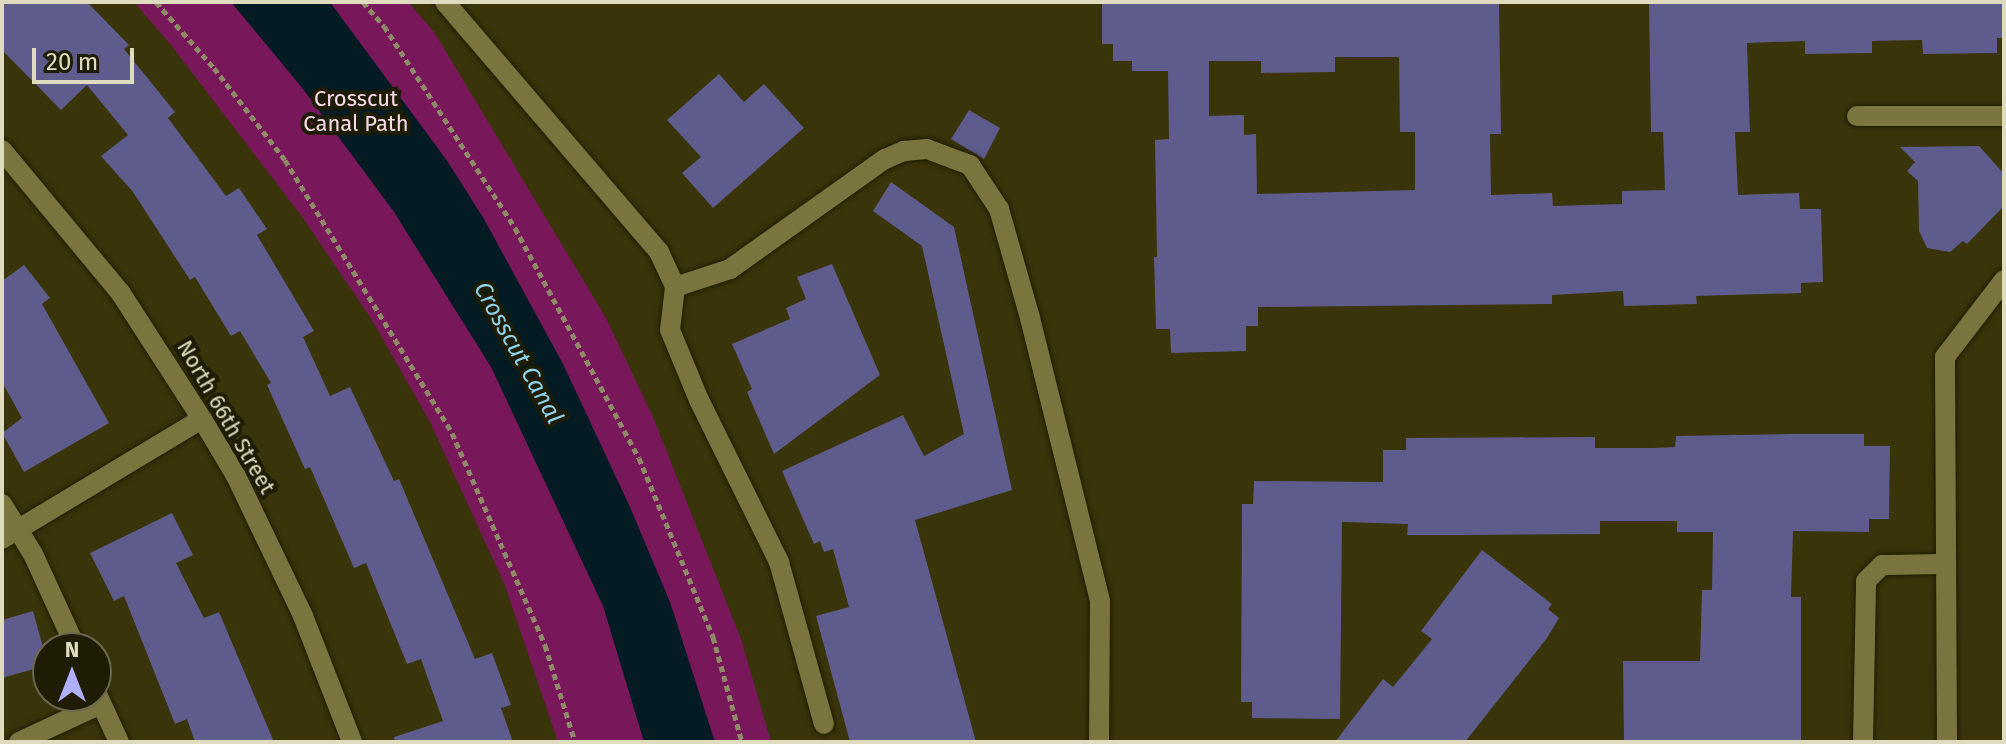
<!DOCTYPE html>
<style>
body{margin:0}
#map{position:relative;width:2006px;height:744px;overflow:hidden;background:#393409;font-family:"Fira Sans",sans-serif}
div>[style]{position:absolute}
.green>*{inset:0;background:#79175b}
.water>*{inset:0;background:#041b23}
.building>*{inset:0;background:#5d5c8c}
.path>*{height:5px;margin-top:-2.5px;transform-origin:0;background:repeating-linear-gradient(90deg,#8e8a67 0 6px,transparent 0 10px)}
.roads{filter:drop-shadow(0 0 2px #1f1c01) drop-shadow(0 0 2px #1f1c01)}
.minor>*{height:20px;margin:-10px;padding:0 10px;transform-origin:10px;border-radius:10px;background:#7a753e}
span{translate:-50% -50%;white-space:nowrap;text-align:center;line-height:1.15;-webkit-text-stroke:8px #1e1c05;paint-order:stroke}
.park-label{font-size:22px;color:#f8daea}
.street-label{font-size:22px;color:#dedbbf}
.water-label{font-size:24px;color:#8ed4ef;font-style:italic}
.frame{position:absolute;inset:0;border:4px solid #dedbbf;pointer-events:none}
.north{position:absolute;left:32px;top:632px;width:80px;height:80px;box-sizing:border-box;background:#1e1c05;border:2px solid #6b684f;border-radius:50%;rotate:0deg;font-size:22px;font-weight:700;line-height:32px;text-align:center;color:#dedbbf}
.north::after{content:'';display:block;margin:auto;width:28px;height:36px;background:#aeaefa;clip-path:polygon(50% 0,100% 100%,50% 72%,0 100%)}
.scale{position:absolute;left:32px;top:48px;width:102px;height:36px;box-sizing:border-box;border:4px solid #dedbbf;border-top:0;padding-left:10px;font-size:24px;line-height:28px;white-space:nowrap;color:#dedbbf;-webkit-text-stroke:6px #1e1c05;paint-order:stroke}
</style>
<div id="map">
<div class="green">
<div style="clip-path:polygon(134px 2px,408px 2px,434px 32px,606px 318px,653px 417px,741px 639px,771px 742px,558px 742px,504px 583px,430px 422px,372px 320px,303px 218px,171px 45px)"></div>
</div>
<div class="water">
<div style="clip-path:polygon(231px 2px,330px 2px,448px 162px,484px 219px,563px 364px,630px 507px,670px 602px,715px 742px,644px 742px,603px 606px,491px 367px,394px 212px,303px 89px)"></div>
</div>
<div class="building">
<div style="clip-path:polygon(2px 2px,87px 2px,129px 45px,124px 49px,175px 112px,168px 118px,226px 196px,239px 188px,267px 229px,257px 235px,314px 331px,303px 337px,330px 396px,350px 387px,394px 481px,399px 479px,475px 659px,492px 653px,511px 705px,501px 708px,513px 742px,395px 742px,394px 737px,443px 721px,421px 659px,407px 664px,366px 563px,354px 568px,310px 467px,305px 469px,267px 385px,271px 383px,240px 331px,231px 336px,195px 277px,190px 280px,133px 192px,101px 156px,128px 135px,87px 85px,61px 110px,2px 50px)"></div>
<div style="clip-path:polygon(evenodd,1102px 2px,1499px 2px,1501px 134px,1490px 134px,1491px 195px,1552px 193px,1553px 206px,1622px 204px,1622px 191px,1665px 190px,1663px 132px,1651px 132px,1649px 2px,2004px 2px,2004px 38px,1997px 38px,1997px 53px,1923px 54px,1922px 40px,1872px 41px,1872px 53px,1805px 54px,1805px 41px,1747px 43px,1750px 132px,1735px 132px,1738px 195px,1799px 193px,1800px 209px,1821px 209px,1823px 282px,1801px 283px,1801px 293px,1696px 296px,1697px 304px,1624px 306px,1623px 291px,1552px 295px,1552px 304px,1258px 307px,1258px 326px,1246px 326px,1246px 351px,1171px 353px,1170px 329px,1156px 329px,1154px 257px,1157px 257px,1155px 140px,1169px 139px,1168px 71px,1132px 71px,1132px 61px,1113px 61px,1113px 44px,1102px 44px,1102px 2px,1335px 57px,1399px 57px,1400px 132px,1415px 132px,1415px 190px,1257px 194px,1256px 134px,1244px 135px,1244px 115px,1209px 116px,1209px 61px,1261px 61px,1261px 73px,1335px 72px,1335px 57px)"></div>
<div style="clip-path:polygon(719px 74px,744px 102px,764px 84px,804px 128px,713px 208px,682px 173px,701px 157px,667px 120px)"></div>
<div style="clip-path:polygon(969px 110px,1000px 128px,984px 159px,951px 139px)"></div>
<div style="clip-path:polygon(1979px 146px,2004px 174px,2004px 206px,1967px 244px,1963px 241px,1950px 252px,1927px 248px,1919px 231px,1918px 181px,1907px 171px,1915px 162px,1900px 147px)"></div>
<div style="clip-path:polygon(891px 182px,954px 227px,1012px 490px,915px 520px,976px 742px,850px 742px,816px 616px,849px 607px,833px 549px,824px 552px,820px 541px,814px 544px,782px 471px,903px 415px,924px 456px,964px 434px,922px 246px,873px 211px)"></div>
<div style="clip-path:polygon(832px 264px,880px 375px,774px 454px,747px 392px,752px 389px,732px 344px,790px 319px,786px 308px,806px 299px,797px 277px)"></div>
<div style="clip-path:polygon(24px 265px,50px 298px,42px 304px,109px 423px,24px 472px,2px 433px,22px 418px,2px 382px,2px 281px)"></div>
<div style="clip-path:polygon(1792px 434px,1864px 434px,1864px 446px,1890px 446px,1889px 519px,1869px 519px,1869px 532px,1793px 531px,1791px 597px,1801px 597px,1801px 742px,1624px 742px,1623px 661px,1700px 661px,1702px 590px,1712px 590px,1713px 532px,1677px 532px,1677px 521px,1600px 521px,1600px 534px,1463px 535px,1407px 535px,1408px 524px,1342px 522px,1340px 719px,1252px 718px,1252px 702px,1241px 702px,1242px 504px,1253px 504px,1254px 481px,1383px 482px,1383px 450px,1406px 450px,1406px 438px,1595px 437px,1595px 448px,1652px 448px,1675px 447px,1676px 436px)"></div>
<div style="clip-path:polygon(172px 513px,193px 555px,176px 563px,204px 618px,219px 612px,274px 742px,195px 742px,187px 719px,175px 724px,124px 596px,114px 601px,90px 553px)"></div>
<div style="clip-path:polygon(1482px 550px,1552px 604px,1548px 609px,1559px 618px,1547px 638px,1465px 742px,1335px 742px,1383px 679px,1393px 687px,1432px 639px,1421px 631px)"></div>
<div style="clip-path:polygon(33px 611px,48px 665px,2px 678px,2px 620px)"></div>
</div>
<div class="path">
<div style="left:156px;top:2px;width:88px;rotate:48.7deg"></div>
<div style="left:214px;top:68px;width:116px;rotate:52.3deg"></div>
<div style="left:285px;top:160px;width:320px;rotate:58.5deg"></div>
<div style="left:452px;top:433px;width:232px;rotate:66.3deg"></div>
<div style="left:545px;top:645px;width:102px;rotate:72.8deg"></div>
<div style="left:363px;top:2px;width:32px;rotate:49deg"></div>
<div style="left:384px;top:26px;width:241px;rotate:57deg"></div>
<div style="left:515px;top:228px;width:261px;rotate:61.7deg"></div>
<div style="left:639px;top:458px;width:194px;rotate:67.5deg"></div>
<div style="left:713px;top:637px;width:109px;rotate:74.6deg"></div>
</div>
<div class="roads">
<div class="minor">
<div style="left:445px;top:2px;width:329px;rotate:49.4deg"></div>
<div style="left:659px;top:252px;width:38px;rotate:65deg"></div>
<div style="left:675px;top:287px;width:43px;rotate:96.6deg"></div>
<div style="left:670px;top:330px;width:76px;rotate:67.5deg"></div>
<div style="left:699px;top:400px;width:181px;rotate:63.7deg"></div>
<div style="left:779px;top:562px;width:168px;rotate:74.5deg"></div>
<div style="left:1857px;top:116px;width:147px"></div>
<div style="left:2px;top:150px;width:185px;rotate:50.3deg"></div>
<div style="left:120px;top:292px;width:151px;rotate:57.2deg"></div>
<div style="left:202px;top:419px;width:66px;rotate:59.2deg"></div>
<div style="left:236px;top:476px;width:155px;rotate:64.4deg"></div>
<div style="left:303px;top:616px;width:135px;rotate:68.7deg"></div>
<div style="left:675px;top:287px;width:58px;rotate:-18.1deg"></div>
<div style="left:730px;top:269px;width:190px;rotate:-35.4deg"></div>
<div style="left:885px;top:159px;width:21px;rotate:-23deg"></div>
<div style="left:904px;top:151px;width:23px;rotate:-5deg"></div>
<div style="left:927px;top:149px;width:46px;rotate:20.4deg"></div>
<div style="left:970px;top:165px;width:53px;rotate:56.6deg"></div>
<div style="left:999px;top:209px;width:113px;rotate:74.1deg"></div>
<div style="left:1030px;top:318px;width:292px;rotate:76.1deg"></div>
<div style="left:1100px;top:601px;width:141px;rotate:90.4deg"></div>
<div style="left:2px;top:504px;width:59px;rotate:58.2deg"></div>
<div style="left:33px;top:554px;width:103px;rotate:65.4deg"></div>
<div style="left:2px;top:539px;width:233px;rotate:-31deg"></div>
<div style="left:96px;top:692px;width:55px;rotate:65.3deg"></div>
<div style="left:19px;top:742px;width:90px;rotate:-24.9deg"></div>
<div style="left:1863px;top:742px;width:161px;rotate:-88.9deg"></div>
<div style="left:1866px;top:581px;width:23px;rotate:-45deg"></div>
<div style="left:1882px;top:565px;width:64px;rotate:-0.9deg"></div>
<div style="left:1947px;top:742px;width:385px;rotate:-90.3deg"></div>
<div style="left:1945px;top:357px;width:97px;rotate:-52.5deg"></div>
</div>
</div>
<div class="park-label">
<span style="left:356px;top:111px">Crosscut<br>Canal Path</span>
</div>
<div class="street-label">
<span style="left:226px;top:417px;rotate:60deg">North 66th Street</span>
</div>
<div class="water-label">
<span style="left:518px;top:353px;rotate:61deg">Crosscut Canal</span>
</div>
<div class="frame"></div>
<div class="north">N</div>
<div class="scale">20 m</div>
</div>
